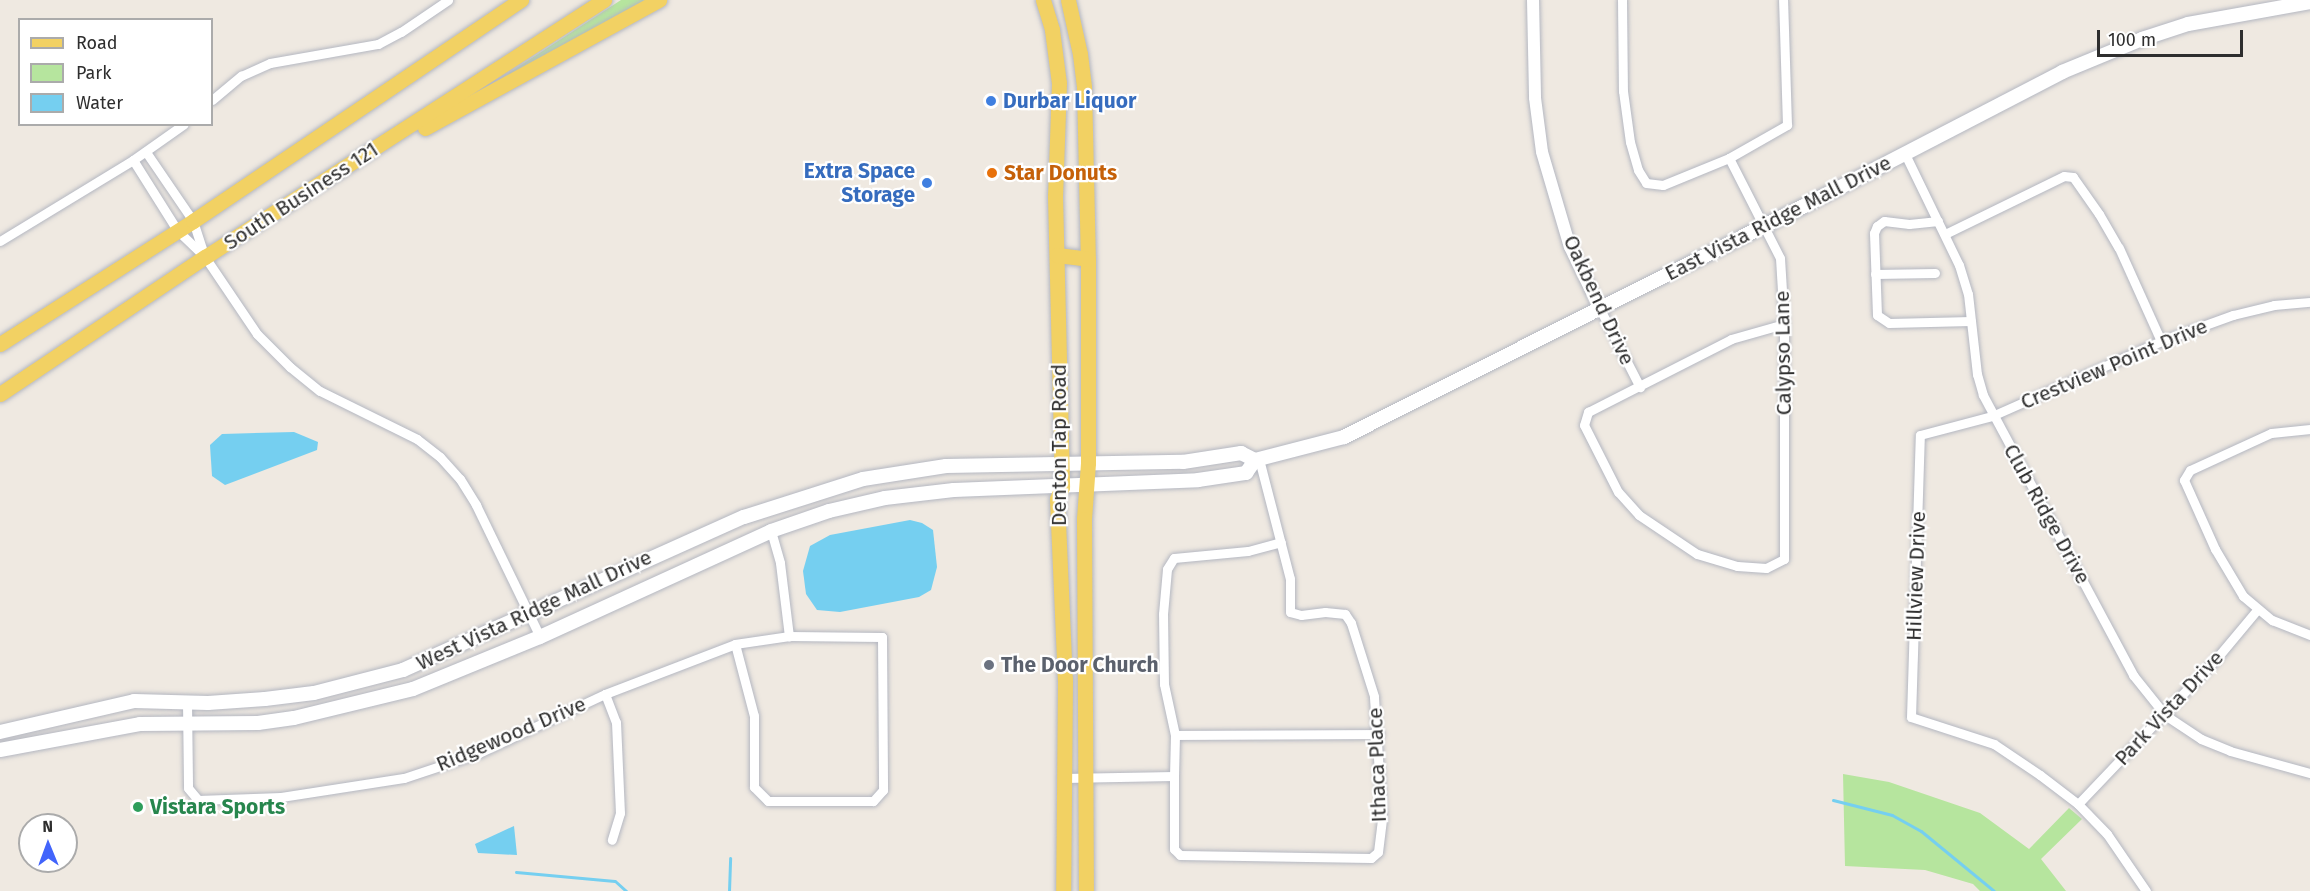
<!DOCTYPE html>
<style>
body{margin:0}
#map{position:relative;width:2310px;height:891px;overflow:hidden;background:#efe9e1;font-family:"Fira Sans",sans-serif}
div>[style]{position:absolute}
.green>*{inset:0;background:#b6e59e}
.water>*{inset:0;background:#75cff0}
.stream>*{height:3px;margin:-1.5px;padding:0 1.5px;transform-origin:1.5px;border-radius:1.5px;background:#75cff0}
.roads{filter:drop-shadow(0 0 2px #b4b7c1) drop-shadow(0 0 2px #b4b7c1)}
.minor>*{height:9px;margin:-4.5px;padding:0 4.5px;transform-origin:4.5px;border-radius:4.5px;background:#fff}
.tertiary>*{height:12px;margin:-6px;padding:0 6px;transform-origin:6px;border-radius:6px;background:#fff}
.secondary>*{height:14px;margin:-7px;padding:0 7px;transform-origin:7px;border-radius:7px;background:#fff}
.primary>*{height:15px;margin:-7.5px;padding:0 7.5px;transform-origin:7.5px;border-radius:7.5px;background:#f2d163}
.dots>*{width:16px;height:16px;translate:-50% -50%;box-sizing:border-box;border:3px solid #fff;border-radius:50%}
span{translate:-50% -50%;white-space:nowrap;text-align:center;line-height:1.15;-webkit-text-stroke:4.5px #fff;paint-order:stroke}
.shop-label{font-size:21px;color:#366cbe;font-weight:700}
.left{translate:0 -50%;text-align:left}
.right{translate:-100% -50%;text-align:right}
.food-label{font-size:21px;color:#c56008;font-weight:700}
.street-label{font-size:21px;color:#2e2e2e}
.worship-label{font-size:21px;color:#5b616d;font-weight:700}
.leisure-label{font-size:21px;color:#27864d;font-weight:700}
.legend{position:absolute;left:18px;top:18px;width:195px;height:108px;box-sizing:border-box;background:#fff;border:2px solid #ababab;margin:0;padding:8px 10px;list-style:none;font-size:18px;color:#2e2e2e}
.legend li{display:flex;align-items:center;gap:12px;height:30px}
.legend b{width:30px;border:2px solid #ababab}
.north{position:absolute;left:18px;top:813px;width:60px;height:60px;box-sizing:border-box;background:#fff;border:2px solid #ababab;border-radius:50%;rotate:359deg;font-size:16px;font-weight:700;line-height:24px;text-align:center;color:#2e2e2e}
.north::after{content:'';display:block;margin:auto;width:21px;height:27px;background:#4264fb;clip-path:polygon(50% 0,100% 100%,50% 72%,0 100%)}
.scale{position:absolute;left:2097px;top:30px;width:146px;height:27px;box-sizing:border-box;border:3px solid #2e2e2e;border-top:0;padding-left:8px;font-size:18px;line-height:21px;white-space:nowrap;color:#2e2e2e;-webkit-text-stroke:4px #fff;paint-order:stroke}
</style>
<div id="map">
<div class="green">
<div style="clip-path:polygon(621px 0,655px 0,500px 84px,498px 80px)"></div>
<div style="clip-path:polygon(1843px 774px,1889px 782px,1980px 813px,2029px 849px,2069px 808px,2082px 819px,2041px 859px,2066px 891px,1980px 891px,1973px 884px,1925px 870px,1845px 866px)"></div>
</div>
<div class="water">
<div style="clip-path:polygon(294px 432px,318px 442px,317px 450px,225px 485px,212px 476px,210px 445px,222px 434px)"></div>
<div style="clip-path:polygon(910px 520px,922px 523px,933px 530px,937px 567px,931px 590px,919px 597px,840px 612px,817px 610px,806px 594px,803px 571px,810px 546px,830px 535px)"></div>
<div style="clip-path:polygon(514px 826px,517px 855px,478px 853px,475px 844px)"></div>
</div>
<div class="stream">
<div style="left:1833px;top:800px;width:61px;rotate:14.3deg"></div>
<div style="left:1892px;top:815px;width:33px;rotate:29deg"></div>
<div style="left:1921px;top:831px;width:94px;rotate:39.4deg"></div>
<div style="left:516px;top:872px;width:99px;rotate:5.2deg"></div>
<div style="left:615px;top:881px;width:15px;rotate:42deg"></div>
<div style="left:729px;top:891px;width:33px;rotate:-88deg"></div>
</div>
<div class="roads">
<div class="minor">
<div style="left:1622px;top:0;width:91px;rotate:89.4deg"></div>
<div style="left:1623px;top:91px;width:51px;rotate:82.2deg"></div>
<div style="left:1630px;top:142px;width:29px;rotate:74deg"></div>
<div style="left:1638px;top:170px;width:15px;rotate:58deg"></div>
<div style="left:1646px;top:183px;width:17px;rotate:7deg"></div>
<div style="left:1663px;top:185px;width:71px;rotate:-22.2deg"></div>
<div style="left:1729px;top:158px;width:67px;rotate:-29.6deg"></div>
<div style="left:1787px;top:125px;width:125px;rotate:-91.8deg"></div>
<div style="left:212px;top:100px;width:38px;rotate:-40deg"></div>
<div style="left:241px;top:76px;width:32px;rotate:-24deg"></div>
<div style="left:270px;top:63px;width:110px;rotate:-10deg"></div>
<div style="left:378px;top:44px;width:26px;rotate:-28deg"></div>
<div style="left:401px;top:32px;width:57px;rotate:-34.2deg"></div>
<div style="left:146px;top:152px;width:83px;rotate:55.7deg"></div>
<div style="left:193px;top:221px;width:36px;rotate:72deg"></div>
<div style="left:1905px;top:154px;width:123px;rotate:64.1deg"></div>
<div style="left:1959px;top:265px;width:30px;rotate:73deg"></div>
<div style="left:1968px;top:294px;width:81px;rotate:83.6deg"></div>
<div style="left:1977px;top:374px;width:22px;rotate:74deg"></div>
<div style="left:1983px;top:395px;width:318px;rotate:61.8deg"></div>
<div style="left:2133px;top:675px;width:51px;rotate:51.3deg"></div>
<div style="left:2165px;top:715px;width:43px;rotate:33.7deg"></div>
<div style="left:2201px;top:739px;width:31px;rotate:22deg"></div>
<div style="left:2230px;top:751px;width:83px;rotate:15.4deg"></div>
<div style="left:1729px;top:158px;width:112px;rotate:63deg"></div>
<div style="left:1780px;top:258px;width:66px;rotate:86.5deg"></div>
<div style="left:1784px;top:324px;width:235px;rotate:90deg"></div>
<div style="left:1784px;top:559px;width:20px;rotate:153deg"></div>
<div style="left:1766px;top:568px;width:29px;rotate:-176deg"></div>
<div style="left:1737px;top:566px;width:42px;rotate:-163.3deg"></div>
<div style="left:1697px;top:554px;width:70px;rotate:-146.1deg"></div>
<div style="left:1639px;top:515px;width:31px;rotate:-132deg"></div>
<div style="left:1618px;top:492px;width:75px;rotate:-116.9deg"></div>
<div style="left:1584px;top:425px;width:14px;rotate:-73deg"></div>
<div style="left:1588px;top:412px;width:161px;rotate:-27deg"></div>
<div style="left:1731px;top:339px;width:55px;rotate:-15.8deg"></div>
<div style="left:133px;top:160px;width:83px;rotate:57.8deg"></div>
<div style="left:177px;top:230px;width:39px;rotate:44deg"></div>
<div style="left:205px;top:257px;width:93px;rotate:56deg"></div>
<div style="left:257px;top:334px;width:47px;rotate:45deg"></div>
<div style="left:290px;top:367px;width:38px;rotate:39deg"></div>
<div style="left:320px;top:391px;width:108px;rotate:26.3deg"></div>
<div style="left:417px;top:439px;width:29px;rotate:38deg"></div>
<div style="left:440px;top:457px;width:30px;rotate:48deg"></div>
<div style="left:460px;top:479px;width:31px;rotate:58deg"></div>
<div style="left:476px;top:505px;width:147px;rotate:64.1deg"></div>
<div style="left:1938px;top:221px;width:29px;rotate:174deg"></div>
<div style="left:1909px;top:224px;width:25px;rotate:-173deg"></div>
<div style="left:1884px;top:221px;width:9px;rotate:144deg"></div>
<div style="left:1877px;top:226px;width:8px;rotate:113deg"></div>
<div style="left:1874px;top:233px;width:82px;rotate:87.9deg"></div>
<div style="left:1877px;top:315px;width:14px;rotate:34deg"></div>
<div style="left:1889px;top:323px;width:82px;rotate:-1.4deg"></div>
<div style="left:1945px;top:234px;width:132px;rotate:-26deg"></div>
<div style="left:2064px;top:176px;width:9px;rotate:6deg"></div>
<div style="left:2073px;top:177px;width:45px;rotate:54.9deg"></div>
<div style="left:2099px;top:214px;width:39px;rotate:60deg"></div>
<div style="left:2119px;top:248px;width:102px;rotate:65.7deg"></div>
<div style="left:0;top:241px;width:156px;rotate:-31.3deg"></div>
<div style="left:133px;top:160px;width:62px;rotate:-35.2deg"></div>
<div style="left:1875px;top:274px;width:60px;rotate:-1deg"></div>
<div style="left:1600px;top:309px;width:88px;rotate:62.9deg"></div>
<div style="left:2310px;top:429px;width:39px;rotate:174deg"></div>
<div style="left:2271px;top:433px;width:89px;rotate:155.4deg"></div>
<div style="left:2190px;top:470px;width:12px;rotate:121deg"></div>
<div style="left:2184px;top:480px;width:76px;rotate:65.8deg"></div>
<div style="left:2215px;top:549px;width:55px;rotate:59.2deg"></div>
<div style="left:2243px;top:596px;width:38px;rotate:40deg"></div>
<div style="left:2272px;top:620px;width:41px;rotate:21.5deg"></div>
<div style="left:771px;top:531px;width:33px;rotate:74deg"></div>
<div style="left:780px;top:563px;width:74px;rotate:83deg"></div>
<div style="left:605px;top:694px;width:30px;rotate:69deg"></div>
<div style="left:616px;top:722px;width:91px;rotate:87.5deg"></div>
<div style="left:620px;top:813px;width:28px;rotate:107deg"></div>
<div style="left:187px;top:702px;width:86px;rotate:89.3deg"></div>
<div style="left:188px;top:788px;width:16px;rotate:50deg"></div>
<div style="left:198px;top:800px;width:83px;rotate:-2.1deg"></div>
<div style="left:281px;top:797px;width:124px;rotate:-8.8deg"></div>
<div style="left:404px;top:778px;width:79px;rotate:-18.4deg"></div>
<div style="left:479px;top:753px;width:139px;rotate:-25.1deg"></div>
<div style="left:605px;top:694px;width:139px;rotate:-21deg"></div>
<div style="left:735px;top:644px;width:55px;rotate:-8.4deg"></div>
<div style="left:789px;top:636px;width:93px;rotate:0.6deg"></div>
<div style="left:882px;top:637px;width:153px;rotate:89.6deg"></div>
<div style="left:883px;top:790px;width:15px;rotate:132deg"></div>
<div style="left:873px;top:801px;width:105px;rotate:180deg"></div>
<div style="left:768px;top:801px;width:20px;rotate:-135deg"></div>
<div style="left:754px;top:787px;width:71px;rotate:-90deg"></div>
<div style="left:754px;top:716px;width:74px;rotate:-104.8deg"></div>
<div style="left:1175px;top:735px;width:204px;rotate:-0.3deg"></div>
<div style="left:1174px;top:776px;width:73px;rotate:90deg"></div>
<div style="left:1174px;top:849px;width:8px;rotate:45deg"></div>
<div style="left:1180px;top:855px;width:191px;rotate:0.9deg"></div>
<div style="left:1371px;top:858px;width:9px;rotate:-41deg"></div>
<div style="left:1378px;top:852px;width:34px;rotate:-83deg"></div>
<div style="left:1382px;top:818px;width:122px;rotate:-93.8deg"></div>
<div style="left:1374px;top:696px;width:77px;rotate:-107.5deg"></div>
<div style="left:1351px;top:623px;width:11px;rotate:-124deg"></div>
<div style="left:1345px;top:614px;width:20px;rotate:-174deg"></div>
<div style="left:1325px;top:612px;width:24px;rotate:173deg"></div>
<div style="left:1301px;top:615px;width:11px;rotate:-165deg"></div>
<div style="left:1290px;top:612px;width:33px;rotate:-90deg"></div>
<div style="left:1290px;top:579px;width:124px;rotate:-104.5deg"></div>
<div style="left:1064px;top:778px;width:110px;rotate:-1deg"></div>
<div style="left:1174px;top:776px;width:41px;rotate:-88.6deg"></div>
<div style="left:1175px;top:735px;width:52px;rotate:-102.2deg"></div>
<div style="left:1164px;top:684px;width:70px;rotate:-90.8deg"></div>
<div style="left:1163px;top:614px;width:45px;rotate:-84.9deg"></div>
<div style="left:1167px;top:569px;width:13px;rotate:-58deg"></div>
<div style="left:1174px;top:558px;width:74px;rotate:-5.4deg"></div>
<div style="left:1248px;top:551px;width:34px;rotate:-15deg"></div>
<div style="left:2078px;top:804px;width:200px;rotate:-46.4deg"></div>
<div style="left:2216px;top:659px;width:64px;rotate:-50.1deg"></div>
<div style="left:2146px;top:891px;width:69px;rotate:-124.4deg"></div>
<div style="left:2107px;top:834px;width:42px;rotate:-134deg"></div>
<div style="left:2078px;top:804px;width:48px;rotate:-142.7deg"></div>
<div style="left:2040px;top:775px;width:55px;rotate:-146deg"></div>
<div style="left:1994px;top:744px;width:87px;rotate:-162deg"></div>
<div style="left:1911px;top:717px;width:282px;rotate:-88.2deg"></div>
<div style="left:1920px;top:435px;width:74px;rotate:-14.8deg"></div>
<div style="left:1992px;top:416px;width:185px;rotate:-23.9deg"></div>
<div style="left:2161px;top:341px;width:77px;rotate:-19.9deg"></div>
<div style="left:2233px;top:315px;width:42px;rotate:-13.7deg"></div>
<div style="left:2274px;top:305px;width:36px;rotate:-5deg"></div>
</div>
<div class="tertiary">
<div style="left:1533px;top:0;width:98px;rotate:88.8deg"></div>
<div style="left:1535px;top:98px;width:54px;rotate:82.6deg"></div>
<div style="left:1542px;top:152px;width:99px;rotate:73.6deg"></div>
<div style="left:1570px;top:247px;width:69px;rotate:64.2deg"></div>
</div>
<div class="secondary">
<div style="left:0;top:732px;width:138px;rotate:-13deg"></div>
<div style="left:134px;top:701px;width:74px;rotate:1.5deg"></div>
<div style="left:208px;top:703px;width:57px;rotate:-4deg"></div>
<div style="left:265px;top:699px;width:49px;rotate:-7deg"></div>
<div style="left:314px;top:693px;width:92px;rotate:-14.5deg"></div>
<div style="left:403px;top:670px;width:374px;rotate:-24.2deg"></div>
<div style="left:744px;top:517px;width:125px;rotate:-17.7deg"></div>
<div style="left:863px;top:479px;width:84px;rotate:-8.9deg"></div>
<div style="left:946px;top:466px;width:237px;rotate:-1deg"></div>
<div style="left:1183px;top:462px;width:59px;rotate:-8.8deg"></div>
<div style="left:1241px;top:453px;width:16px;rotate:27deg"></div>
<div style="left:1255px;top:460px;width:92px;rotate:-14.5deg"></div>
<div style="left:1344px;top:437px;width:513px;rotate:-26.67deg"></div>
<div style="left:1802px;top:207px;width:293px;rotate:-27.4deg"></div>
<div style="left:2062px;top:72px;width:87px;rotate:-22.4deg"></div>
<div style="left:2142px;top:39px;width:48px;rotate:-18.1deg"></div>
<div style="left:2188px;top:24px;width:124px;rotate:-10.2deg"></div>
<div style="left:0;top:750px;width:142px;rotate:-10.5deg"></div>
<div style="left:140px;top:724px;width:118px;rotate:-0.5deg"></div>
<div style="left:258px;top:723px;width:36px;rotate:-8deg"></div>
<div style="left:294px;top:718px;width:122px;rotate:-13.7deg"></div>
<div style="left:413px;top:689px;width:137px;rotate:-22.3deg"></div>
<div style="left:540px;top:637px;width:254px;rotate:-24.6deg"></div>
<div style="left:771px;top:531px;width:61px;rotate:-19deg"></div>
<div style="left:829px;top:511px;width:57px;rotate:-13.1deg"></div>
<div style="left:885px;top:498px;width:69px;rotate:-6.6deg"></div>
<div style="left:954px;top:490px;width:244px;rotate:-2.3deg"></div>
<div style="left:1198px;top:480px;width:49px;rotate:-8.3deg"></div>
<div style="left:1246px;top:473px;width:16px;rotate:-55deg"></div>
</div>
<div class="primary">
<div style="left:1043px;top:0;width:31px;rotate:73deg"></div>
<div style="left:1052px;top:30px;width:53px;rotate:82.5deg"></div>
<div style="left:1059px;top:83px;width:113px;rotate:92deg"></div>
<div style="left:1055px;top:196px;width:291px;rotate:88.6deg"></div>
<div style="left:1062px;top:487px;width:13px;rotate:113deg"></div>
<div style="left:1057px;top:499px;width:181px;rotate:87.5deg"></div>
<div style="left:1065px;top:680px;width:211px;rotate:90.5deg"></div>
<div style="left:1068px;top:0;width:55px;rotate:77.5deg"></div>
<div style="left:1080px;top:54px;width:33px;rotate:83deg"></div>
<div style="left:1084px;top:87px;width:172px;rotate:88.7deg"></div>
<div style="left:1088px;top:259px;width:204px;rotate:90deg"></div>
<div style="left:1088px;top:463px;width:56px;rotate:94.1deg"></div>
<div style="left:1084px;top:519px;width:372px;rotate:89.7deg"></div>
<div style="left:425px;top:128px;width:267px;rotate:-28.7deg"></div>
<div style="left:1057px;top:255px;width:31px;rotate:7deg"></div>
<div style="left:0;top:344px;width:229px;rotate:-32.5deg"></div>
<div style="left:193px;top:221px;width:396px;rotate:-34deg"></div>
<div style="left:0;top:394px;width:247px;rotate:-33.8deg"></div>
<div style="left:205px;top:257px;width:475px;rotate:-32.8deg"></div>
</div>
</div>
<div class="dots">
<div style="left:991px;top:101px;background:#3f7fe0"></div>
<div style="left:992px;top:173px;background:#e8710a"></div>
<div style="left:927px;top:183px;background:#3f7fe0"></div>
<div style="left:989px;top:665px;background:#6b7280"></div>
<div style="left:138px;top:807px;background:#2e9e5b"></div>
</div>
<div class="shop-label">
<span class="left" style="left:1003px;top:101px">Durbar Liquor</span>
<span class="right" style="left:915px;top:183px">Extra Space<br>Storage</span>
</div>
<div class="food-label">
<span class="left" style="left:1004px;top:173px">Star Donuts</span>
</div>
<div class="street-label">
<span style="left:301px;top:196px;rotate:-33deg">South Business 121</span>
<span style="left:1778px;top:218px;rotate:-27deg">East Vista Ridge Mall Drive</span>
<span style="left:1599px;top:300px;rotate:65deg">Oakbend Drive</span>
<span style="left:1783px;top:353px;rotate:-91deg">Calypso Lane</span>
<span style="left:2114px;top:364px;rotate:-23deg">Crestview Point Drive</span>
<span style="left:1059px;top:445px;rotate:-90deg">Denton Tap Road</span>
<span style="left:2047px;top:514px;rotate:61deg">Club Ridge Drive</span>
<span style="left:1916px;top:576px;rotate:-88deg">Hillview Drive</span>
<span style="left:534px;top:610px;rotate:-25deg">West Vista Ridge Mall Drive</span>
<span style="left:2169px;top:708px;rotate:-47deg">Park Vista Drive</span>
<span style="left:511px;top:734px;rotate:-23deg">Ridgewood Drive</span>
<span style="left:1377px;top:765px;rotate:-92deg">Ithaca Place</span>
</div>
<div class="worship-label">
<span class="left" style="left:1001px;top:665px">The Door Church</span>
</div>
<div class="leisure-label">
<span class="left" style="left:150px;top:807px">Vistara Sports</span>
</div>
<ul class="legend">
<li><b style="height:8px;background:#f2d163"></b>Road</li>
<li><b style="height:16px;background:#b6e59e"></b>Park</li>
<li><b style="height:16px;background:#75cff0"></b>Water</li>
</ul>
<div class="north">N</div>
<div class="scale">100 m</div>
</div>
